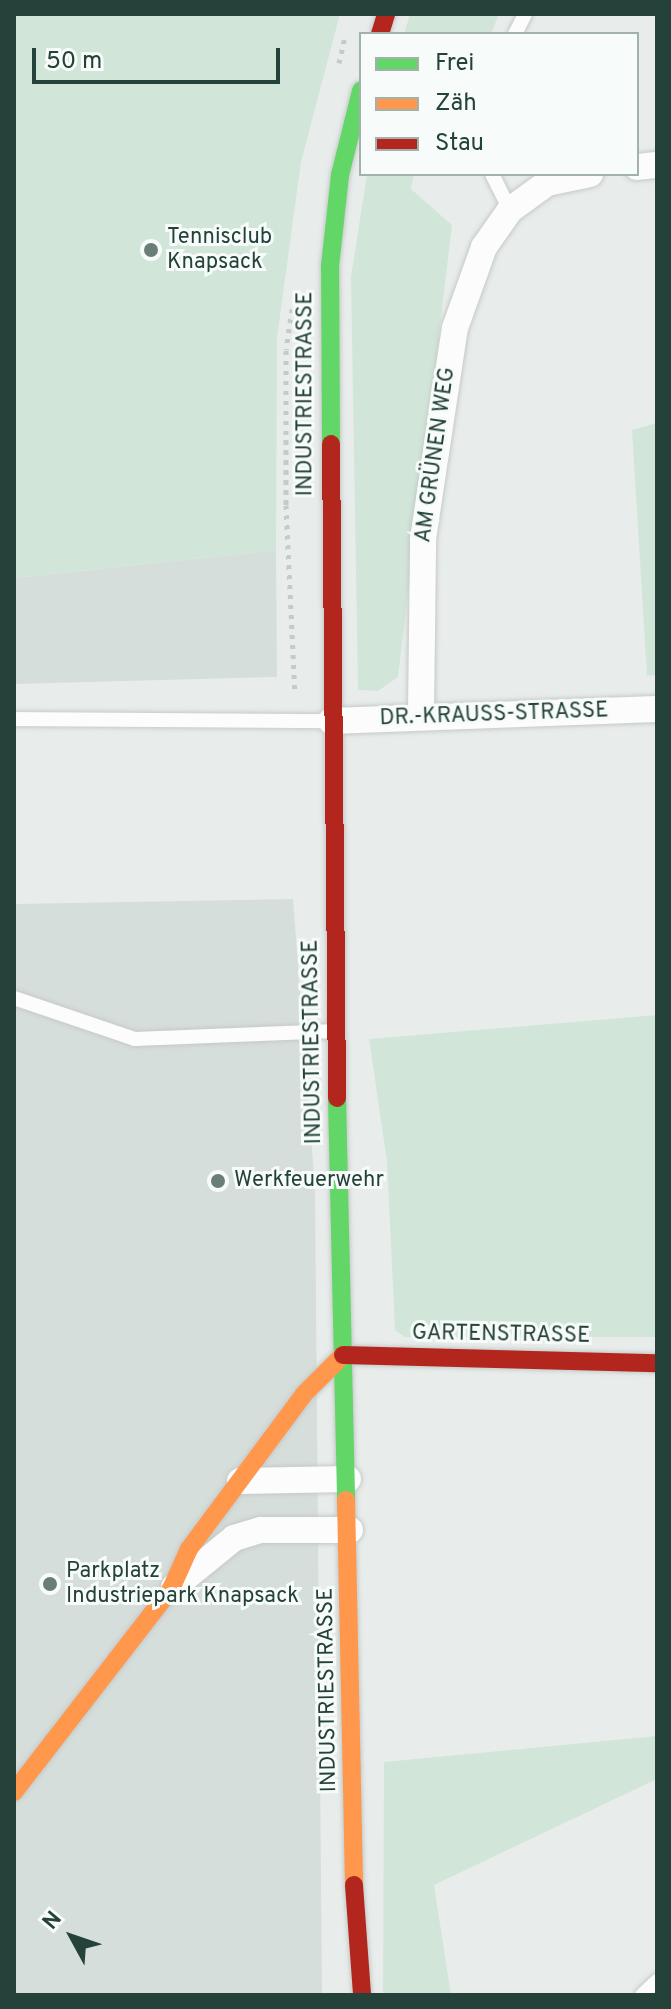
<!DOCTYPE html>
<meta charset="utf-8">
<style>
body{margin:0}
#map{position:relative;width:671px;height:2009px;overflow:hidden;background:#e8edeb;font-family:Overpass,sans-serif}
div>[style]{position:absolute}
.built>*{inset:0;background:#d6dedb}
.green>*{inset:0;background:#d1e6d8}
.path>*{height:5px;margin-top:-2.5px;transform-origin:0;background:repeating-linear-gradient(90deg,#c3ccca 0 4px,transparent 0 10px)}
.roads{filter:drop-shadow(0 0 2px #c5cac8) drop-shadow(0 0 2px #c5cac8)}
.lane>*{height:14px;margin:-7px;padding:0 7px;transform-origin:7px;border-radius:7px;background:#fcfcfc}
.street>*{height:26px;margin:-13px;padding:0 13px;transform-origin:13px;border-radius:13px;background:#fcfcfc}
.fast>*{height:18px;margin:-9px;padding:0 9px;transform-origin:9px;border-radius:9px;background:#63d668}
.slow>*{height:18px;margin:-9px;padding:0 9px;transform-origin:9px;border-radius:9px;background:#ff974d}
.jam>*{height:18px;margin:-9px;padding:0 9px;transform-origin:9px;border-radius:9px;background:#b3261e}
.dots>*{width:22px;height:22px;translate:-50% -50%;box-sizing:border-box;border:4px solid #f7fbf9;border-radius:50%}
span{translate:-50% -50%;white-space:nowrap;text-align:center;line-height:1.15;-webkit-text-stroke:6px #f7fbf9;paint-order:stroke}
.poi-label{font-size:22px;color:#24423a}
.left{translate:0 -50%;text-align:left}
.street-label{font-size:22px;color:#24423a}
.frame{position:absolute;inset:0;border:16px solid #24423a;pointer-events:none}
.legend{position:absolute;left:359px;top:32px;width:280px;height:144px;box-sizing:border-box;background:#f7fbf9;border:2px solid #a3b1ad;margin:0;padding:10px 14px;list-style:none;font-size:24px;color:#24423a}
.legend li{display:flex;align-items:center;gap:16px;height:40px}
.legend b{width:40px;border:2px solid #a3b1ad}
.north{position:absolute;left:32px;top:1897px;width:80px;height:80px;-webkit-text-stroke:6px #f7fbf9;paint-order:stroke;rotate:310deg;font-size:22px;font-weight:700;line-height:32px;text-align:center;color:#24423a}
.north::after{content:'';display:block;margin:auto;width:28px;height:36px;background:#24423a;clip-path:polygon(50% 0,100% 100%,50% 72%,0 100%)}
.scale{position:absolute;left:32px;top:48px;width:248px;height:36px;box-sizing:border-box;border:4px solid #24423a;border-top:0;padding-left:10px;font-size:24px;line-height:28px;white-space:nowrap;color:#24423a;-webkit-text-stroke:6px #f7fbf9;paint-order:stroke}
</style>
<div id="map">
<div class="built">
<div style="clip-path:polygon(276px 550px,277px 677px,14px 684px,14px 578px)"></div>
<div style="clip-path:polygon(293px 899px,315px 1189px,322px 1995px,14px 1995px,14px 904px)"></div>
</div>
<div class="green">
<div style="clip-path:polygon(14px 14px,340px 14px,301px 162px,277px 338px,276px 550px,14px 578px)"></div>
<div style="clip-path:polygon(410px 14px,499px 14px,491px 34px,404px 34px)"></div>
<div style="clip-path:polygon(367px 174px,414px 174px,411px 189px,452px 225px,398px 677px,378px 691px,358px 690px,351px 277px)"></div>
<div style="clip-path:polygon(657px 423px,657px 675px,647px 676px,632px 430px)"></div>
<div style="clip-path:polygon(657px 1015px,657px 1337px,405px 1337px,395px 1330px,387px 1161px,369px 1039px)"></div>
<div style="clip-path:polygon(657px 1736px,657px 1779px,434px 1885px,451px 1995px,383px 1995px,384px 1762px)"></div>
</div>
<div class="path">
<div style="left:339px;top:63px;width:26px;rotate:-77deg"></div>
<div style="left:292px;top:309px;width:41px;rotate:98.3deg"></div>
<div style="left:286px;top:350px;width:155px;rotate:90deg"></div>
<div style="left:286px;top:505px;width:189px;rotate:87.3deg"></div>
</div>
<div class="roads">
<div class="lane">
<div style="left:515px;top:34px;width:22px;rotate:-63deg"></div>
<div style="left:492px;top:174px;width:40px;rotate:63.4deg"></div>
<div style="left:14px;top:719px;width:316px;rotate:0.4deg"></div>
<div style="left:14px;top:998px;width:128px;rotate:18.7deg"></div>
<div style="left:135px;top:1039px;width:200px;rotate:-2.3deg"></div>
<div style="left:642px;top:1995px;width:21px;rotate:-43deg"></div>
</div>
<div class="street">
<div style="left:637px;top:167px;width:20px;rotate:-6deg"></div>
<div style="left:421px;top:714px;width:175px;rotate:-89.3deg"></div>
<div style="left:423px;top:539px;width:213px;rotate:-81.4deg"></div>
<div style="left:455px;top:328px;width:86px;rotate:-70.3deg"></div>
<div style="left:484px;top:247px;width:45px;rotate:-54.9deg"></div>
<div style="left:510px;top:210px;width:46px;rotate:-36.1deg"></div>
<div style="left:547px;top:183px;width:44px;rotate:-11.8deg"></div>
<div style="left:331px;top:721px;width:326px;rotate:-2.1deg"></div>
<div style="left:240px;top:1481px;width:108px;rotate:-1.1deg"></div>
<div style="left:174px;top:1587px;width:77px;rotate:-39.2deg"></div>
<div style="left:234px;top:1538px;width:28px;rotate:-17deg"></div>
<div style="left:261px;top:1530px;width:89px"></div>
</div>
<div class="fast">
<div style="left:331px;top:444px;width:178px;rotate:-90.3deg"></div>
<div style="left:330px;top:266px;width:92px;rotate:-83.7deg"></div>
<div style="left:340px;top:175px;width:87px;rotate:-76deg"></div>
<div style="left:337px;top:1098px;width:402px;rotate:88.7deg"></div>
</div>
<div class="slow">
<div style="left:346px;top:1500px;width:385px;rotate:88.8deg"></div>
<div style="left:14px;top:1792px;width:257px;rotate:-52.3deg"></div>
<div style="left:171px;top:1589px;width:44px;rotate:-65.8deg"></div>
<div style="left:189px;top:1549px;width:194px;rotate:-53.4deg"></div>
<div style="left:305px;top:1393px;width:54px;rotate:-45deg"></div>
</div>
<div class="jam">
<div style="left:380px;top:34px;width:21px;rotate:-73deg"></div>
<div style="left:331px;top:444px;width:654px;rotate:89.47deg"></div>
<div style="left:343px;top:1355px;width:314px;rotate:1.5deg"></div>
<div style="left:354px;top:1885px;width:110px;rotate:85.8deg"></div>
</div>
</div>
<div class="dots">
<div style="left:151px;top:250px;background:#697e78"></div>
<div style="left:218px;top:1181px;background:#697e78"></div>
<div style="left:50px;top:1584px;background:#697e78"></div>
</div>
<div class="poi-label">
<span class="left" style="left:167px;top:250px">Tennisclub<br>Knapsack</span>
<span class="left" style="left:234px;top:1181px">Werkfeuerwehr</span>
<span class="left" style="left:66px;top:1584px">Parkplatz<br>Industriepark Knapsack</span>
</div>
<div class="street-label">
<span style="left:306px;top:394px;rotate:-90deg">INDUSTRIESTRASSE</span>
<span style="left:436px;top:455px;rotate:-82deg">AM GRÜNEN WEG</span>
<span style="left:494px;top:715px;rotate:-2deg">DR.-KRAUSS-STRASSE</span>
<span style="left:313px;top:1042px;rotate:-91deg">INDUSTRIESTRASSE</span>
<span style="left:501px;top:1335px;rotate:1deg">GARTENSTRASSE</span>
<span style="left:328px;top:1690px;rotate:-91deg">INDUSTRIESTRASSE</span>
</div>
<div class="frame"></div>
<ul class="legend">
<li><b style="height:10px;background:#63d668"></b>Frei</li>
<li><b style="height:10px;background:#ff974d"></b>Zäh</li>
<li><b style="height:10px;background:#b3261e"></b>Stau</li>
</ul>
<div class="north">N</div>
<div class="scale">50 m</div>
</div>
